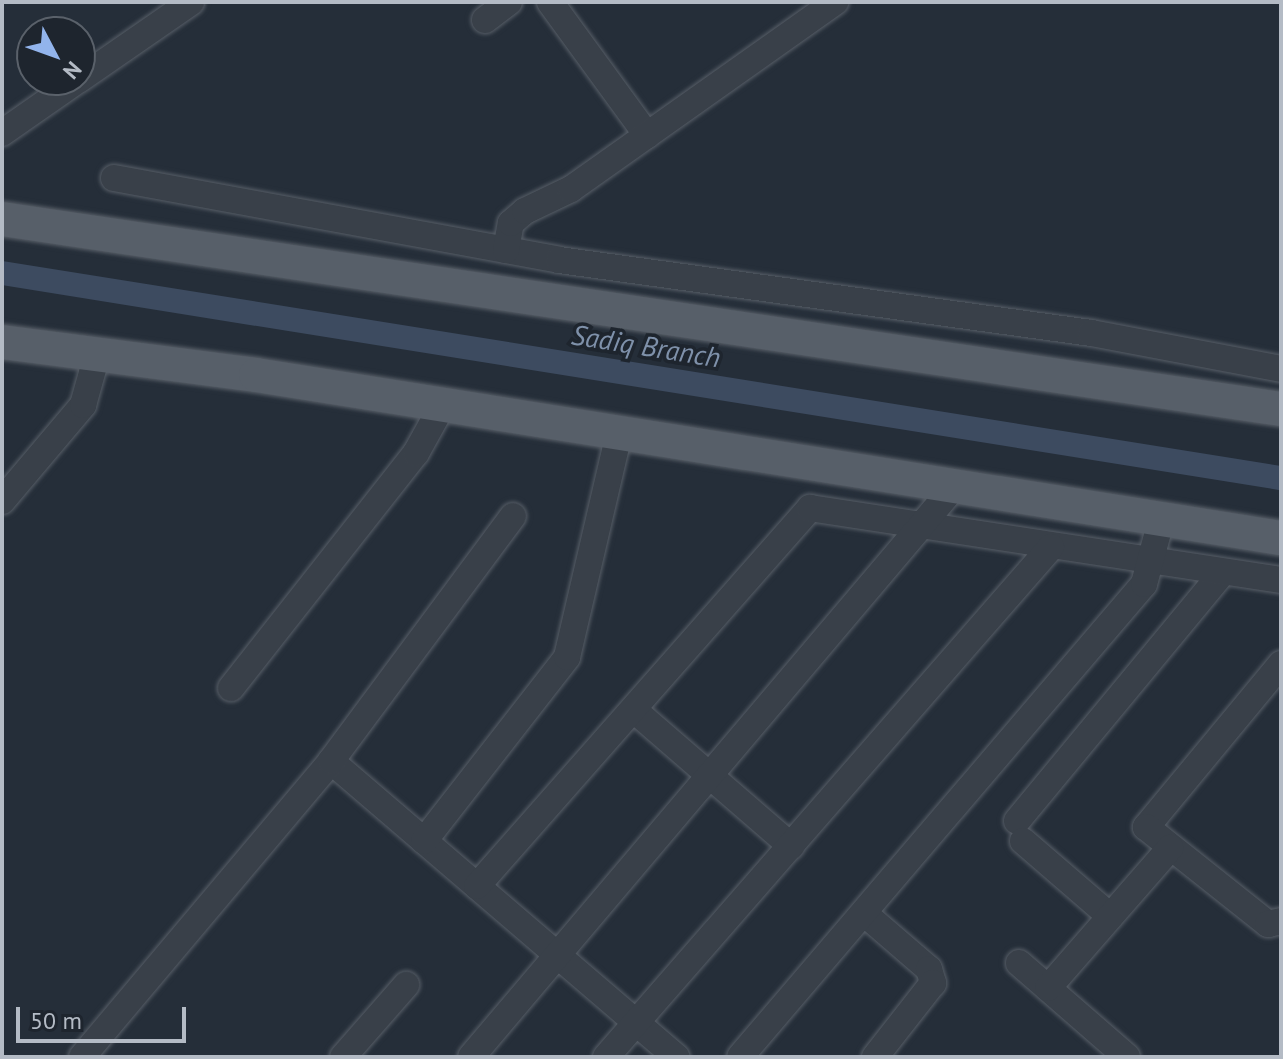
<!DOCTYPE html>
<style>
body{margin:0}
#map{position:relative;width:1283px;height:1059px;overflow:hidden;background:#252e39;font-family:"PT Sans",sans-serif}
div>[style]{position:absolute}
.canal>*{height:24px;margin:-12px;padding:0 12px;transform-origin:12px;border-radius:12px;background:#3d4b60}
.roads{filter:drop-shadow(0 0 2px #575e67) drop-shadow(0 0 2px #575e67)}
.minor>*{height:26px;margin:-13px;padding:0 13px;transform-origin:13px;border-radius:13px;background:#394049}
.major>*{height:34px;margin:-17px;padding:0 17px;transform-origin:17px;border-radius:17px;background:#575f69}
span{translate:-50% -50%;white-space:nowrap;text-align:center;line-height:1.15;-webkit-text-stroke:7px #1e252e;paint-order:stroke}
.water-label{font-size:28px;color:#7f91aa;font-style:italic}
.frame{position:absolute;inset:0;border:4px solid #b4bbc5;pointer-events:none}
.north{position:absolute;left:16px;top:16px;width:80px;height:80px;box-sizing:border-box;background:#1e252e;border:2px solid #5a616a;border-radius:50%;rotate:131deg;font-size:22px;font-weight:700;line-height:32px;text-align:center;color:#b4bbc5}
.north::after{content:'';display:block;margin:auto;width:28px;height:36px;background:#92b4ec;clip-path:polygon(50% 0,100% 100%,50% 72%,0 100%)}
.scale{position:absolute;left:16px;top:1007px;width:170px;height:36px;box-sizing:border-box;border:4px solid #b4bbc5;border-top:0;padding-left:10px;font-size:24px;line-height:28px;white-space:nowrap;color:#b4bbc5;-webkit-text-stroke:6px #1e252e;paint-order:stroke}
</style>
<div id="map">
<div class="canal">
<div style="left:2px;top:273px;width:1295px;rotate:9.11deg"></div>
</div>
<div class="roads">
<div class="minor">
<div style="left:550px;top:2px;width:165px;rotate:53.9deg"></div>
<div style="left:485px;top:20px;width:30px;rotate:-37deg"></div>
<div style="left:80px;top:79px;width:135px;rotate:-34.7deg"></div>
<div style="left:2px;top:133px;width:93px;rotate:-34.9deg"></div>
<div style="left:114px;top:178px;width:452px;rotate:10.4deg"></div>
<div style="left:559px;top:260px;width:537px;rotate:7.81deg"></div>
<div style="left:1091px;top:333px;width:193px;rotate:10.7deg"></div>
<div style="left:506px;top:250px;width:27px;rotate:-80deg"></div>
<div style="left:511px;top:223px;width:18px;rotate:-41deg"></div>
<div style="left:525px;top:211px;width:51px;rotate:-25.6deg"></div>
<div style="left:571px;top:189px;width:324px;rotate:-35.3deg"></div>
<div style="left:2px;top:501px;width:126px;rotate:-49.8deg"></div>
<div style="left:83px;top:405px;width:52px;rotate:-74.4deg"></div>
<div style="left:1281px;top:664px;width:212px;rotate:129.6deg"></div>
<div style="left:1146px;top:827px;width:156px;rotate:38.5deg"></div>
<div style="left:1268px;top:924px;width:13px;rotate:-13deg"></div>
<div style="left:231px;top:688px;width:299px;rotate:-51.8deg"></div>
<div style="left:416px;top:453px;width:54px;rotate:-61deg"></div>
<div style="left:634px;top:710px;width:208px;rotate:40.9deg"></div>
<div style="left:331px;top:761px;width:455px;rotate:40.6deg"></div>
<div style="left:1017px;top:821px;width:323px;rotate:-50.4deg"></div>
<div style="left:424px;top:841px;width:233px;rotate:-52.1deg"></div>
<div style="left:567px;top:657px;width:229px;rotate:-76.9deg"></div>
<div style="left:1023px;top:841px;width:115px;rotate:40.8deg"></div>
<div style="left:477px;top:886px;width:504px;rotate:-48.62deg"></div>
<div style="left:810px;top:508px;width:476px;rotate:8.7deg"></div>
<div style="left:865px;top:914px;width:84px;rotate:40.7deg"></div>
<div style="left:929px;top:969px;width:15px;rotate:74deg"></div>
<div style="left:933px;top:983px;width:94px;rotate:128.1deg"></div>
<div style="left:1019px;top:963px;width:143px;rotate:41deg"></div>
<div style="left:1048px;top:988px;width:186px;rotate:-48.9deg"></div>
<div style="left:82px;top:1057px;width:387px;rotate:-49.9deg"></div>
<div style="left:331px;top:761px;width:305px;rotate:-53.4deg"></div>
<div style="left:343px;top:1057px;width:96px;rotate:-48.8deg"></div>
<div style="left:471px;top:1057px;width:746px;rotate:-49.73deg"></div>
<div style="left:606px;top:1057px;width:677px;rotate:-48.89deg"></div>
<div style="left:740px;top:1057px;width:622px;rotate:-49.5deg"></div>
<div style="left:1144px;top:584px;width:65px;rotate:-74.9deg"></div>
</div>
<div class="major">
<div style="left:2px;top:219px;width:1293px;rotate:8.45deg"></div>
<div style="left:2px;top:342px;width:256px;rotate:7.4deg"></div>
<div style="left:256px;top:375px;width:1038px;rotate:9.04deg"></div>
</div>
</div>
<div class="water-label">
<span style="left:646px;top:346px;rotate:9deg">Sadiq Branch</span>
</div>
<div class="frame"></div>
<div class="north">N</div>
<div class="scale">50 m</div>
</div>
